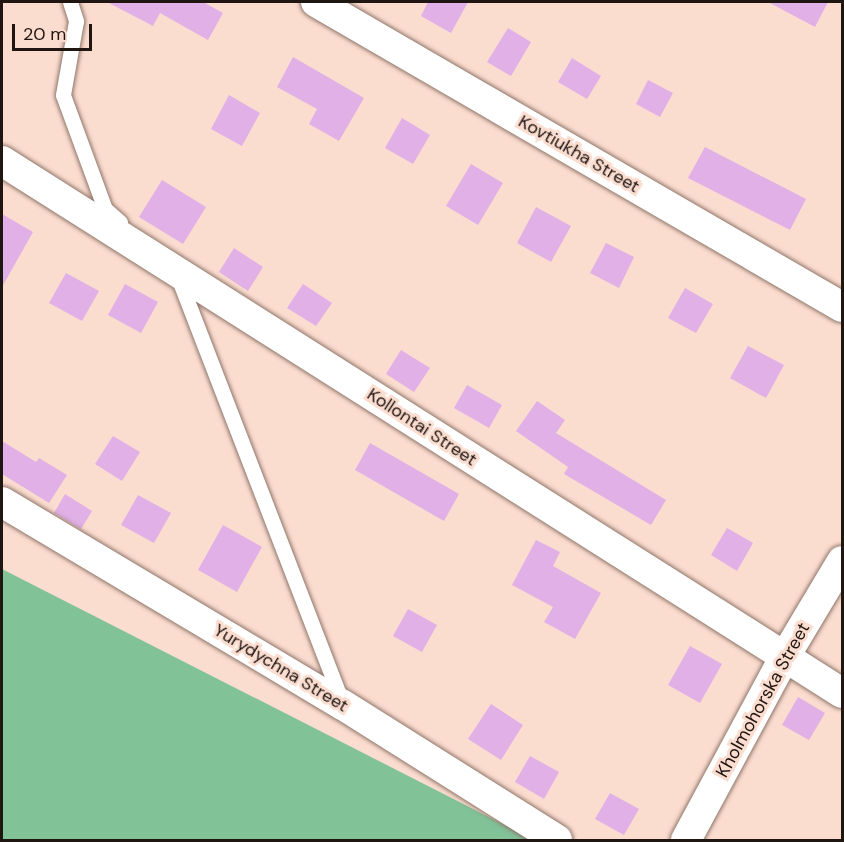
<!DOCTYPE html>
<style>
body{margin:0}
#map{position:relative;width:844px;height:842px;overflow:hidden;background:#fbddd0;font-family:"DM Sans",sans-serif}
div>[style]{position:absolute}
.forest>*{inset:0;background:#81c297}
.building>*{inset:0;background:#e0b0e6}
.roads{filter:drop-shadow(0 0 2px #8f7569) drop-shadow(0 0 2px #8f7569)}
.lane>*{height:15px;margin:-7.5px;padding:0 7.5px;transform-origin:7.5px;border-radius:7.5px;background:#fff}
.street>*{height:30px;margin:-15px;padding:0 15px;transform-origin:15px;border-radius:15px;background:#fff}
span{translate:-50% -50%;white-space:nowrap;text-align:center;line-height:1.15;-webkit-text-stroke:6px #fbddd0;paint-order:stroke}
.street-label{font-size:18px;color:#1f1511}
.frame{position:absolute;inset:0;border:3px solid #1f1511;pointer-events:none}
.scale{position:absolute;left:12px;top:24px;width:80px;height:27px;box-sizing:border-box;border:3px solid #1f1511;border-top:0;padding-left:8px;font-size:18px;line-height:21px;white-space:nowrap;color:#1f1511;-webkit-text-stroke:4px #fbddd0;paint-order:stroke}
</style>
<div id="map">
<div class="forest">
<div style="clip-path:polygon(2px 569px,534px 840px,2px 840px)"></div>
</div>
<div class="building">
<div style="clip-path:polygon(107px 2px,203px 2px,223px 13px,208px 40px,160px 13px,153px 26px)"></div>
<div style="clip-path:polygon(428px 2px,468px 2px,451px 33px,421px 16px)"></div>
<div style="clip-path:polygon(768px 2px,828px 2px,815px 27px)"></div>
<div style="clip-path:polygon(508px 28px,531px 42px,511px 76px,487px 62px)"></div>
<div style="clip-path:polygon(293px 57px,364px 98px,339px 141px,309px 124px,317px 109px,277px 87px)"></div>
<div style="clip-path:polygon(572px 58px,601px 76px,587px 99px,558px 82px)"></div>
<div style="clip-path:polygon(648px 80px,673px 93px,660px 117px,636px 104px)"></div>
<div style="clip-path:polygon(229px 95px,260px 113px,242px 146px,211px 129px)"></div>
<div style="clip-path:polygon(402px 118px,430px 135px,413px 164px,385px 148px)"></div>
<div style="clip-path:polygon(705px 147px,806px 199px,790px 230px,688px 178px)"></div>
<div style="clip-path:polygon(471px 164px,503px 183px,478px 225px,446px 206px)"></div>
<div style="clip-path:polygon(162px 180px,206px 207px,183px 244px,139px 217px)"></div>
<div style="clip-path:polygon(536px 207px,571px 226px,551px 262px,517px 243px)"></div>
<div style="clip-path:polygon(2px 214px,33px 232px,2px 287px)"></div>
<div style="clip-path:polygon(606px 243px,634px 257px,619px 288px,590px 273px)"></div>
<div style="clip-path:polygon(234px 248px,263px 267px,248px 291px,219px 272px)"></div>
<div style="clip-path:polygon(66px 273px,99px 291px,82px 321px,49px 303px)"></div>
<div style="clip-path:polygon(125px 284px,158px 302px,141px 333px,108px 315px)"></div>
<div style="clip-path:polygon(303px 284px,332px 303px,316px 326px,287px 308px)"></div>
<div style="clip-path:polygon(685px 288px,713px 304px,696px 333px,668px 318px)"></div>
<div style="clip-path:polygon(748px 346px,784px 365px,766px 398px,730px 378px)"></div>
<div style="clip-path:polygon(401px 350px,430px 368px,414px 392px,386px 374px)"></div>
<div style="clip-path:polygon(467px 385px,502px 405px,489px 428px,454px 408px)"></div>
<div style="clip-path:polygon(537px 401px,565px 420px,556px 433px,666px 500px,651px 525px,564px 474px,568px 467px,516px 431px)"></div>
<div style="clip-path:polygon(113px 436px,140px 452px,122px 481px,95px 464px)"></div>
<div style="clip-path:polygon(2px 441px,36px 462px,39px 458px,67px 475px,49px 503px,2px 474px)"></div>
<div style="clip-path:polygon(370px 443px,459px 494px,444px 521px,355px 470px)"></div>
<div style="clip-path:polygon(65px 494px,92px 511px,81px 529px,54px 513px)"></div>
<div style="clip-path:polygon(138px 495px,171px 513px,154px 543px,121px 525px)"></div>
<div style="clip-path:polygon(223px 525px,262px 547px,237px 592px,198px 570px)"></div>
<div style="clip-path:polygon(727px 528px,753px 543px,737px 571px,711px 555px)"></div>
<div style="clip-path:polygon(536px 540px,560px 552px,553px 566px,601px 593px,575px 639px,544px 622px,553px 607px,512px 585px)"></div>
<div style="clip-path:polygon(408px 609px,437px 625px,422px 652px,393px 636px)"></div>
<div style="clip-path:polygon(690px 646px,722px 664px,700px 703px,668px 685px)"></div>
<div style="clip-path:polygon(798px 697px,825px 713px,809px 740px,782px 725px)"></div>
<div style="clip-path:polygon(491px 704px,523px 725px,501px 760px,468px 739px)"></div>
<div style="clip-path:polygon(530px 756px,559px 772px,544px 799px,515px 782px)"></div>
<div style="clip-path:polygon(610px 793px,639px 809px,624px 835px,595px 819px)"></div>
</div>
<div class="roads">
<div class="lane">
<div style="left:70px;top:2px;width:20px;rotate:72deg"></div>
<div style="left:76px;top:21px;width:75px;rotate:100deg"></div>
<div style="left:63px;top:95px;width:121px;rotate:69.8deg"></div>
<div style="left:105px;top:209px;width:20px;rotate:41deg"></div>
<div style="left:178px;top:277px;width:453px;rotate:68.9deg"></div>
</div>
<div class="street">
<div style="left:316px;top:2px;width:608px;rotate:30.11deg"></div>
<div style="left:2px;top:161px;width:994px;rotate:32.35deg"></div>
<div style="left:2px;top:502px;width:397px;rotate:30.8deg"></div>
<div style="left:343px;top:705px;width:253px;rotate:32.2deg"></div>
<div style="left:686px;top:840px;width:207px;rotate:-61.7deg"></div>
<div style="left:784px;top:658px;width:113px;rotate:-59.1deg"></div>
</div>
</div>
<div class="street-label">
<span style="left:579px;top:154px;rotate:30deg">Kovtiukha Street</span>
<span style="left:422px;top:427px;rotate:33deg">Kollontai Street</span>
<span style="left:281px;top:668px;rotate:31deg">Yurydychna Street</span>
<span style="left:763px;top:700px;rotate:-61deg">Kholmohorska Street</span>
</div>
<div class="frame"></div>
<div class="scale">20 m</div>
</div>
